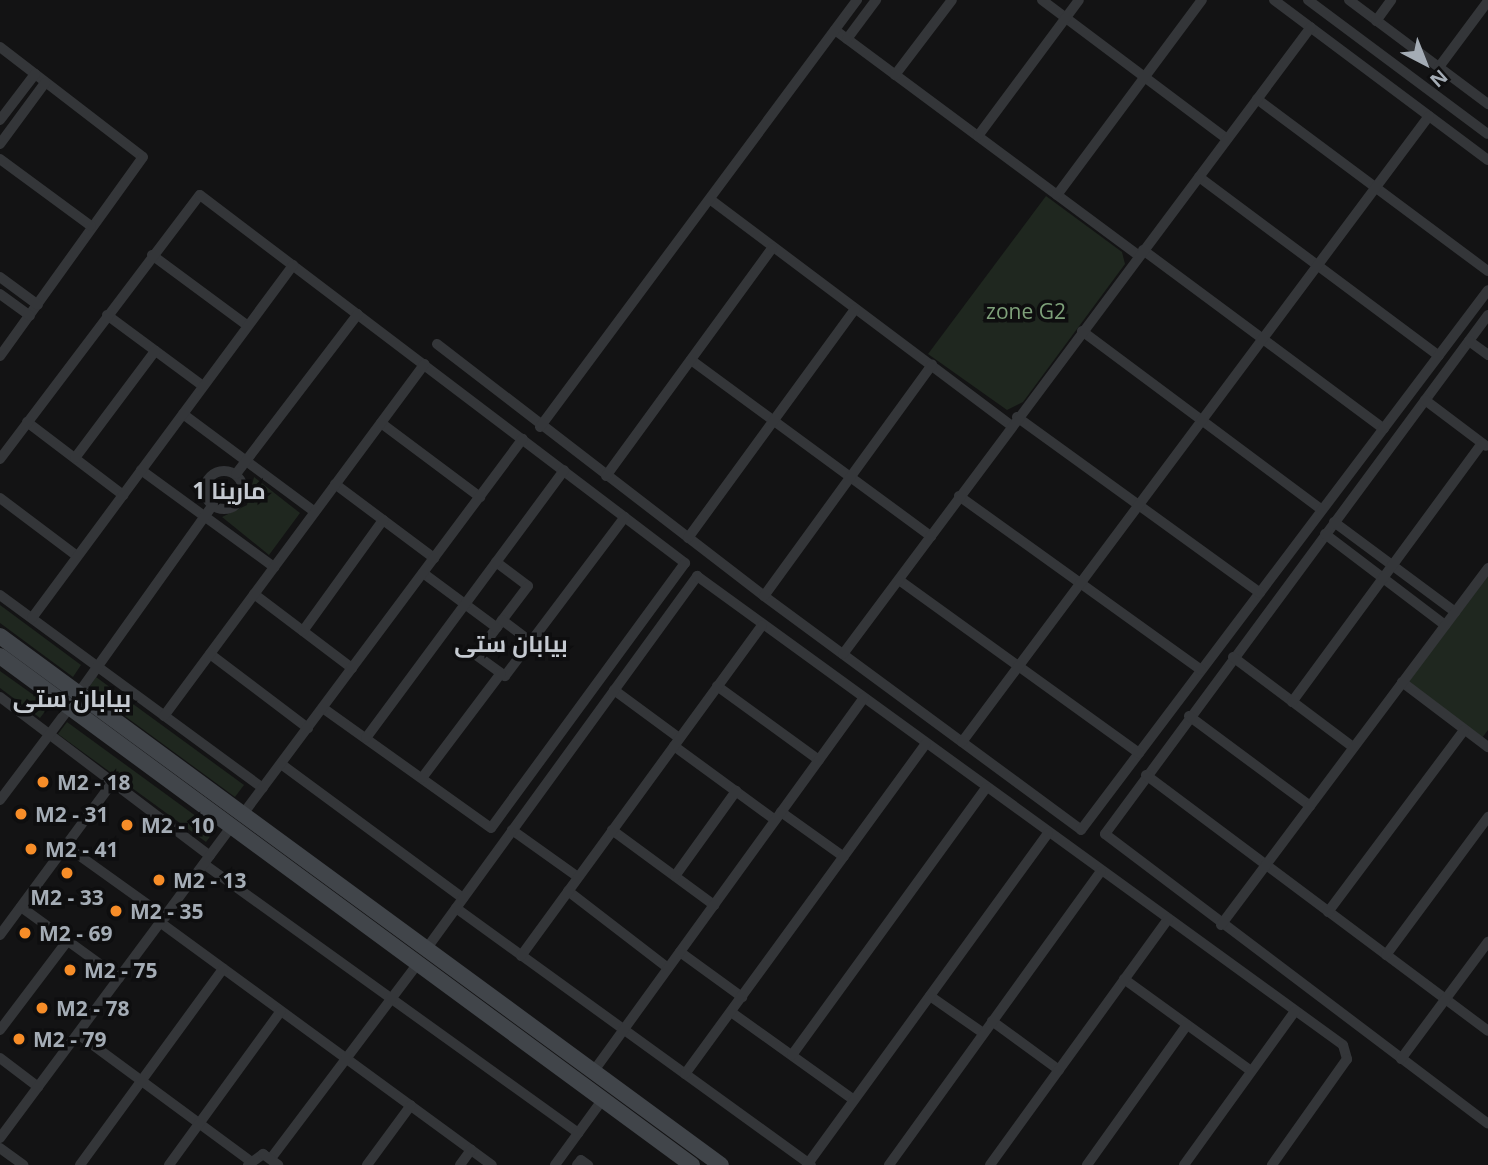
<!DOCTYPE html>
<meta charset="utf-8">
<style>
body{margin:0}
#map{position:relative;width:1488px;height:1165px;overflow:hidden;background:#131314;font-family:"Open Sans",Cairo,sans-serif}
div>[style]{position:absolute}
.green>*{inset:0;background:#1f271f}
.street>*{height:10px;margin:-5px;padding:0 5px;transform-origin:5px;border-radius:5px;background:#343639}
.street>.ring{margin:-5px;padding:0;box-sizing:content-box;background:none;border:10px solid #343639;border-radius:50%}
.secondary>*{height:16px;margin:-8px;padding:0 8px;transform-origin:8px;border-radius:8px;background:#41454a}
.dots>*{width:19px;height:19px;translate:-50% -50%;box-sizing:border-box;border:4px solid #0e0e0f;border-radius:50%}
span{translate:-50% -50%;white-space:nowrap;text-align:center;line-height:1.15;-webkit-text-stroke:7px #0e0e0f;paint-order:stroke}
.park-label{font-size:21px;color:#7ea17a}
.poi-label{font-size:21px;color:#a4acb5;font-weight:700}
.left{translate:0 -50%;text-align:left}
.neighbourhood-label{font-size:23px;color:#c5cad1;font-weight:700}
.quarter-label{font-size:24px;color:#c5cad1;font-weight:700}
.north{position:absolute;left:1390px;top:28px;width:70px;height:70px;-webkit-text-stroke:5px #0e0e0f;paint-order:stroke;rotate:138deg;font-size:19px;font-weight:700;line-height:28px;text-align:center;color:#a4acb5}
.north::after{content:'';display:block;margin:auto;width:24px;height:32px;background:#a4acb5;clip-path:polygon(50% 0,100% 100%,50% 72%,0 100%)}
</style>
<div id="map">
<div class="green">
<div style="clip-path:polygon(1046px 196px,1122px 252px,1125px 264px,1023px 402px,1007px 410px,928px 354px)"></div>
<div style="clip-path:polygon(254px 477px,300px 513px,269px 555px,222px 517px,247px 505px)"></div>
<div style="clip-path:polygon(1488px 576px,1488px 730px,1482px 738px,1408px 682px)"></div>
<div style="clip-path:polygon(0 605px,81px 665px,73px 677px,0 623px)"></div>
<div style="clip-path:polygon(0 671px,49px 706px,40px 718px,0 688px)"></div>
<div style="clip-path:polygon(96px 677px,244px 785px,235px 797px,88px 689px)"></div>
<div style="clip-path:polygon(67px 722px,215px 830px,206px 842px,58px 734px)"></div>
</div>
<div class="street">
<div style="left:1042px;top:0;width:231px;rotate:36.9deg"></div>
<div style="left:1274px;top:0;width:267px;rotate:36.8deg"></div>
<div style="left:1308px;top:0;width:224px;rotate:36.7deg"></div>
<div style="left:1349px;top:0;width:174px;rotate:36.8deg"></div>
<div style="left:1376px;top:21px;width:26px;rotate:-54deg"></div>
<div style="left:835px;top:30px;width:379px;rotate:36.6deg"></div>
<div style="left:847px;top:39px;width:49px;rotate:-53.4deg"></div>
<div style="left:0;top:47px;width:180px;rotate:37.6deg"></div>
<div style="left:143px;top:157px;width:245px;rotate:125.7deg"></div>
<div style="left:1439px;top:67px;width:82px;rotate:-53.4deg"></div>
<div style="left:895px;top:75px;width:94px;rotate:-52.8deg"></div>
<div style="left:1257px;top:99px;width:288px;rotate:36.7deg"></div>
<div style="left:0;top:120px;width:58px;rotate:-52.7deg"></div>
<div style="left:978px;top:136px;width:169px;rotate:-53.4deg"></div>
<div style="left:0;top:144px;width:76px;rotate:-53.6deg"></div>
<div style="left:0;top:159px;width:113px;rotate:36.4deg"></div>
<div style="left:1199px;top:177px;width:299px;rotate:36.7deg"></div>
<div style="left:1057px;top:195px;width:243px;rotate:-53.4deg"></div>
<div style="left:711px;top:200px;width:375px;rotate:36.9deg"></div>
<div style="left:1143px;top:250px;width:300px;rotate:36.6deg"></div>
<div style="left:152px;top:255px;width:119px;rotate:36.5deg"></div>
<div style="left:0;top:277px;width:47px;rotate:36.4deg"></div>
<div style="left:0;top:294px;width:37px;rotate:36deg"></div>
<div style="left:107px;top:315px;width:119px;rotate:36.5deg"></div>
<div style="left:1488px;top:315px;width:645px;rotate:126.43deg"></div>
<div style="left:1105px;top:834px;width:480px;rotate:37.1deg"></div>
<div style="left:1082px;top:331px;width:299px;rotate:36.7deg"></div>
<div style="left:1469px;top:341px;width:24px;rotate:36deg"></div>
<div style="left:437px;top:344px;width:413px;rotate:37.6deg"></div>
<div style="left:764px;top:596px;width:394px;rotate:36.4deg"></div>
<div style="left:1081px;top:830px;width:676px;rotate:-52.99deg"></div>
<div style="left:691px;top:360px;width:298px;rotate:36.3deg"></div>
<div style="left:1425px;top:400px;width:76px;rotate:37deg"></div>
<div style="left:183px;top:414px;width:164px;rotate:36.6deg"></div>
<div style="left:1017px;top:417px;width:300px;rotate:35.9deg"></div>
<div style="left:27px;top:422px;width:121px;rotate:37.2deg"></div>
<div style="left:381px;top:423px;width:124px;rotate:36.8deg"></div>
<div style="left:540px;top:427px;width:532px;rotate:-53.41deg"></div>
<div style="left:75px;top:458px;width:134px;rotate:-53.2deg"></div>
<div style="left:0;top:459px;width:331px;rotate:-52.9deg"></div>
<div style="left:200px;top:195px;width:609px;rotate:37.19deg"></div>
<div style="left:685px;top:563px;width:328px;rotate:126.2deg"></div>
<div style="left:491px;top:828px;width:206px;rotate:-144.5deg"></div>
<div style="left:141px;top:470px;width:165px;rotate:36.1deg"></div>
<div class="ring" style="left:205px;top:471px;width:28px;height:28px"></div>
<div style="left:236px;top:474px;width:201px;rotate:-52.7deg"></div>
<div style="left:606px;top:476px;width:282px;rotate:-53.9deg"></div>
<div style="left:335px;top:484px;width:124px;rotate:36.8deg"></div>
<div style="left:959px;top:496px;width:298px;rotate:35.7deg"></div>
<div style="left:0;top:498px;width:96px;rotate:37deg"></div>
<div style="left:1334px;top:522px;width:151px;rotate:36.6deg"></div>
<div style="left:1325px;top:534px;width:151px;rotate:37.2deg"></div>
<div style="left:688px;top:538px;width:283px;rotate:-53.9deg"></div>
<div style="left:496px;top:562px;width:40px;rotate:37deg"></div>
<div style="left:528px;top:586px;width:86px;rotate:127deg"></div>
<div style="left:476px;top:655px;width:36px;rotate:36deg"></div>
<div style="left:505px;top:676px;width:199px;rotate:-53deg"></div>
<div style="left:423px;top:573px;width:92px;rotate:36.6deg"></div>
<div style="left:899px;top:580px;width:296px;rotate:35.8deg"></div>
<div style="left:254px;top:594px;width:123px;rotate:37.1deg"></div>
<div style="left:0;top:595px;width:326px;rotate:36.3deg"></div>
<div style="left:764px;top:596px;width:286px;rotate:-54deg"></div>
<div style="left:32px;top:618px;width:439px;rotate:-53.5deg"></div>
<div style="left:502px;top:620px;width:36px;rotate:37deg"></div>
<div style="left:303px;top:631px;width:137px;rotate:-54.2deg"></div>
<div style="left:210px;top:654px;width:123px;rotate:37.1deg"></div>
<div style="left:843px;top:654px;width:782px;rotate:-53.26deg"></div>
<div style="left:1233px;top:657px;width:150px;rotate:36.9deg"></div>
<div style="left:1402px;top:682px;width:108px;rotate:37.1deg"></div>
<div style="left:717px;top:686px;width:126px;rotate:36deg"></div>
<div style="left:614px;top:690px;width:81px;rotate:36.4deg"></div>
<div style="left:78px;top:694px;width:232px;rotate:-54.5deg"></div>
<div style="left:0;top:697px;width:263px;rotate:37.1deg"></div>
<div style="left:1292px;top:702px;width:321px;rotate:-53.7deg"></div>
<div style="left:164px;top:716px;width:438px;rotate:-53.5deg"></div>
<div style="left:1189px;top:716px;width:151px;rotate:36.6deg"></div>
<div style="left:366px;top:738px;width:333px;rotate:-53.5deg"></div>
<div style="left:962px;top:742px;width:781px;rotate:-53.28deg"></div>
<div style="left:674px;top:746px;width:125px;rotate:36.2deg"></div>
<div style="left:281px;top:764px;width:226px;rotate:36.4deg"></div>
<div style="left:1146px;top:775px;width:427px;rotate:36.8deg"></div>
<div style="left:422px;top:778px;width:131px;rotate:-53deg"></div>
<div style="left:0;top:800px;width:116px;rotate:-53deg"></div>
<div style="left:781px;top:812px;width:77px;rotate:35.5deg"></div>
<div style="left:243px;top:814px;width:468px;rotate:-53.3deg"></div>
<div style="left:512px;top:830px;width:81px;rotate:35.5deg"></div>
<div style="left:612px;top:830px;width:127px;rotate:36.3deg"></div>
<div style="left:66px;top:846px;width:122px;rotate:35.6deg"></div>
<div style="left:204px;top:864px;width:461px;rotate:35.7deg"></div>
<div style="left:675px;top:876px;width:105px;rotate:-54.3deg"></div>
<div style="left:568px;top:891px;width:126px;rotate:37.6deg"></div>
<div style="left:21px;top:907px;width:121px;rotate:35.9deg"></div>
<div style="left:456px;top:908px;width:438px;rotate:35.9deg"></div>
<div style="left:1328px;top:912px;width:227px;rotate:-53.2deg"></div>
<div style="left:161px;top:923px;width:410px;rotate:36.2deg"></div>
<div style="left:1221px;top:925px;width:446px;rotate:-53.2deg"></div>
<div style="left:0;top:935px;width:190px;rotate:-53.6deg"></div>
<div style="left:427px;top:948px;width:460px;rotate:-54deg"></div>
<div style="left:697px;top:576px;width:798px;rotate:35.98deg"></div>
<div style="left:1343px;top:1045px;width:15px;rotate:74deg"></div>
<div style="left:1347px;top:1059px;width:130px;rotate:125.3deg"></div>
<div style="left:680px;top:952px;width:77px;rotate:36deg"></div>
<div style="left:1386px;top:955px;width:172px;rotate:-53.5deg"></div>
<div style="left:521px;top:956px;width:409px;rotate:-53.9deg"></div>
<div style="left:1124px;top:979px;width:157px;rotate:35.9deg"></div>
<div style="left:930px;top:996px;width:65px;rotate:34.9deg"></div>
<div style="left:731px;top:1012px;width:151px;rotate:35.6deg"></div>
<div style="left:992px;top:1021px;width:83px;rotate:36.2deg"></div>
<div style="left:0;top:1030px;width:113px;rotate:-52.9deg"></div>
<div style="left:78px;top:1034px;width:214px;rotate:36.4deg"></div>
<div style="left:792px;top:1055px;width:330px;rotate:-54deg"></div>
<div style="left:0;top:1058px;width:48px;rotate:37.3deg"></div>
<div style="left:1401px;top:1059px;width:146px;rotate:-53.4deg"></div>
<div style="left:593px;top:1072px;width:462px;rotate:-54.1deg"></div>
<div style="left:685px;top:1074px;width:409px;rotate:-53.9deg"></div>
<div style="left:0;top:1138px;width:389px;rotate:-53.4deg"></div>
<div style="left:0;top:1148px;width:29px;rotate:36deg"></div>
<div style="left:272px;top:1157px;width:243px;rotate:-53deg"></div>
<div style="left:80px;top:1165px;width:243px;rotate:-53.9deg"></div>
<div style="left:169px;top:1165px;width:190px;rotate:-54deg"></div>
<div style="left:248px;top:1165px;width:19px;rotate:-36deg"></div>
<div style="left:263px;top:1154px;width:19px;rotate:36deg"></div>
<div style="left:367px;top:1165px;width:74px;rotate:-53.7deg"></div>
<div style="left:460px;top:1165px;width:19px;rotate:-54deg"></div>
<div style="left:555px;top:1165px;width:82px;rotate:-54deg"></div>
<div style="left:577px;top:1165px;width:6px;rotate:-51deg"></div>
<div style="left:581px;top:1160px;width:9px;rotate:36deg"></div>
<div style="left:807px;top:1165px;width:410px;rotate:-54deg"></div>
<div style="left:889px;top:1165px;width:362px;rotate:-54.2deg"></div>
<div style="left:990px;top:1165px;width:304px;rotate:-54.1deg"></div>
<div style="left:1087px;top:1165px;width:172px;rotate:-54.5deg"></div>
<div style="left:1184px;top:1165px;width:190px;rotate:-54.2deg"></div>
</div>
<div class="secondary">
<div style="left:0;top:636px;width:894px;rotate:36.27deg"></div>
<div style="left:0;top:656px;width:859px;rotate:36.34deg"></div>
</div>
<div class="dots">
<div style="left:43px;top:782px;background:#f78d28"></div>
<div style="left:21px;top:814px;background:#f78d28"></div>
<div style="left:127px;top:825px;background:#f78d28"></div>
<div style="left:31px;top:849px;background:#f78d28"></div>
<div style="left:67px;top:873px;background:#f78d28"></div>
<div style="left:159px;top:880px;background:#f78d28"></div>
<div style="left:116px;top:911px;background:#f78d28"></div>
<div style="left:25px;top:933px;background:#f78d28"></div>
<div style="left:70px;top:970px;background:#f78d28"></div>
<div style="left:42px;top:1008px;background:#f78d28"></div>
<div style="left:19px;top:1039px;background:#f78d28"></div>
</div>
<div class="park-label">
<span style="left:1026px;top:311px">zone G2</span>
</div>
<div class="poi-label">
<span class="left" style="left:57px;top:782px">M2 - 18</span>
<span class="left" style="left:35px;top:814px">M2 - 31</span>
<span class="left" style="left:141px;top:825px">M2 - 10</span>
<span class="left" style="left:45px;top:849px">M2 - 41</span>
<span class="left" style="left:173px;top:880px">M2 - 13</span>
<span style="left:67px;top:897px">M2 - 33</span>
<span class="left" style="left:130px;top:911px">M2 - 35</span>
<span class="left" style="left:39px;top:933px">M2 - 69</span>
<span class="left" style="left:84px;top:970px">M2 - 75</span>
<span class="left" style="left:56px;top:1008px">M2 - 78</span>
<span class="left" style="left:33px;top:1039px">M2 - 79</span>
</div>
<div class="neighbourhood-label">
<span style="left:229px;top:490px">مارینا 1</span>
<span style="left:511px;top:643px">بیابان ستی</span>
</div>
<div class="quarter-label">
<span style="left:72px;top:698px">بیابان ستی</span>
</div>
<div class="north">N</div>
</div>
